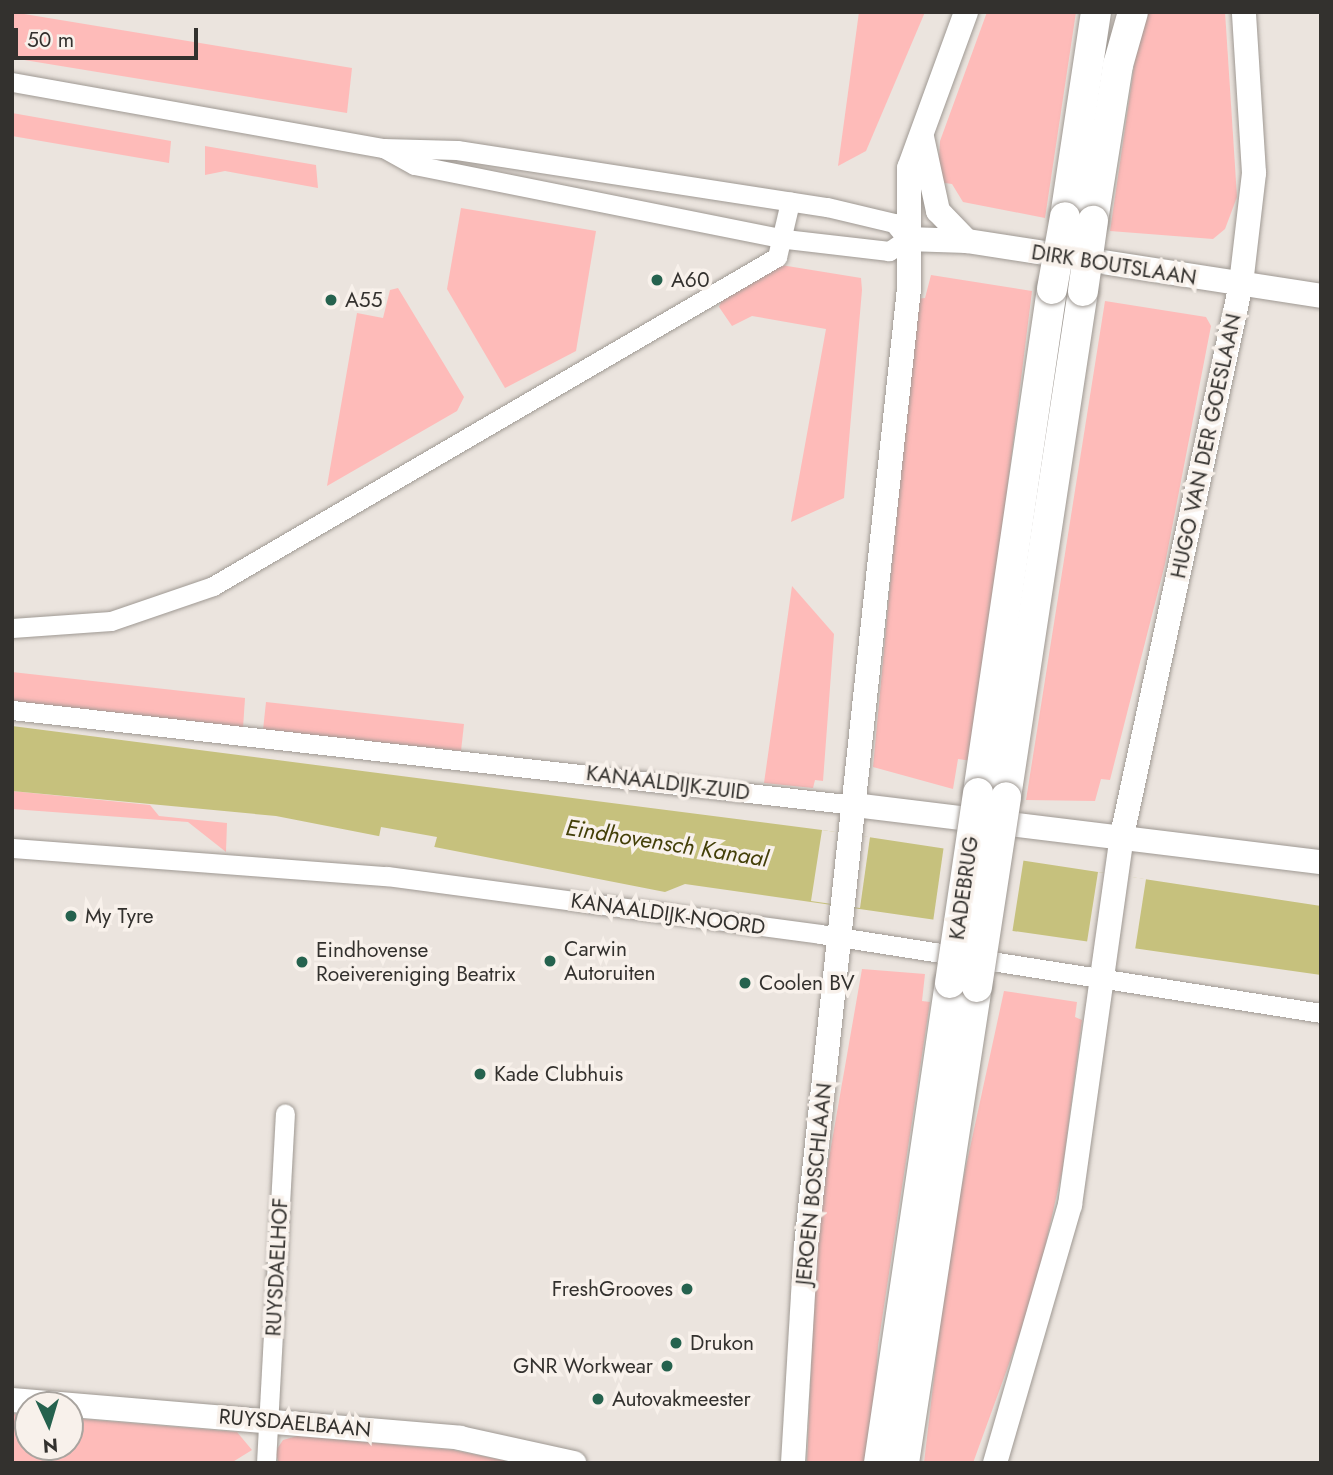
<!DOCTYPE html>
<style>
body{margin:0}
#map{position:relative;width:1333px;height:1475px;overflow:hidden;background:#ebe4de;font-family:Jost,sans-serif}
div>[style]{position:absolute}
.green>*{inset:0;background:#febbb9}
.water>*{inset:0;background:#c6c17d}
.pier>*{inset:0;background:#ebe4de}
.roads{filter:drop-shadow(0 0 2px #9f9993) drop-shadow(0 0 2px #9f9993)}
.minor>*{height:19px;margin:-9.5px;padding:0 9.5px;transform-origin:9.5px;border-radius:9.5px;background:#fff}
.tertiary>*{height:24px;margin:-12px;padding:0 12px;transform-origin:12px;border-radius:12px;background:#fff}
.primary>*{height:30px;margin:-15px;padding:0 15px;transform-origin:15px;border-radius:15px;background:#fff}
.bridges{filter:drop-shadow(0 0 2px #9f9993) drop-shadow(0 0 2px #9f9993)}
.primary-bridge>*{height:30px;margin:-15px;padding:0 15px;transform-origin:15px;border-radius:15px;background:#fff}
.dots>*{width:19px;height:19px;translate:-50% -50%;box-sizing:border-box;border:4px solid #f8f1eb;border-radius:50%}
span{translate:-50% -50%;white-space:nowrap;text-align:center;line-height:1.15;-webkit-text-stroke:7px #f8f1eb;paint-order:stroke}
.street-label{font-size:21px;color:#33312e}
.poi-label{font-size:21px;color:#33312e}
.left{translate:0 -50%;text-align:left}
.right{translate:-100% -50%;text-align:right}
.water-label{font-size:23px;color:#433f08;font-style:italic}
.frame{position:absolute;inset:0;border:14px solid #33312e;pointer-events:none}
.north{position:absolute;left:14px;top:1391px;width:70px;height:70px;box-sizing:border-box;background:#f8f1eb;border:2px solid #a9a49f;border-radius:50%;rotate:176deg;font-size:19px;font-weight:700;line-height:28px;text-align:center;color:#33312e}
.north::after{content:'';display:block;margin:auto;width:24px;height:32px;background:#25624e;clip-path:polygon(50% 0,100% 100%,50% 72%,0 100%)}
.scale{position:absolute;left:14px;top:28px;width:184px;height:32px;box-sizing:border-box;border:4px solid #33312e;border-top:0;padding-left:9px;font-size:21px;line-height:24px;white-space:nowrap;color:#33312e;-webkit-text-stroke:5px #f8f1eb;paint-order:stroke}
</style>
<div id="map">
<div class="green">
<div style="clip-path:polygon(12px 12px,352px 68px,347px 113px,12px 58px)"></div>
<div style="clip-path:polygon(859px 12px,925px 12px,866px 151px,838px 166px)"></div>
<div style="clip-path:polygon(987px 12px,1076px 12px,1045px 218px,963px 202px,952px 184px,938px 182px,940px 141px)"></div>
<div style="clip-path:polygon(1142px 12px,1225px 12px,1237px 197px,1225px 229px,1213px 239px,1110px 231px)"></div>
<div style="clip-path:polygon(12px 113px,171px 141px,169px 163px,12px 136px)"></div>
<div style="clip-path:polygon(205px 146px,316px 165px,318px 188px,225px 171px,205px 175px)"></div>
<div style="clip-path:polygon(461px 208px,596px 231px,576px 351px,505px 388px,447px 289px)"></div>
<div style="clip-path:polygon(781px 265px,861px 278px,862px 290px,844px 498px,791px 522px,826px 329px,752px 316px,732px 326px,719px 307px,722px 299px)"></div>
<div style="clip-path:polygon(931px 275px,1032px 291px,977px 733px,972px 761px,958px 759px,953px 789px,873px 767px,917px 299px,925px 298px)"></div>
<div style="clip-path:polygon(398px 288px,464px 397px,457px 411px,327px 486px,357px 313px,383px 318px,390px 290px)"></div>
<div style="clip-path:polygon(1105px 301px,1206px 317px,1211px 326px,1165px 564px,1110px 780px,1101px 779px,1095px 801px,1026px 800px)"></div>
<div style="clip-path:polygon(792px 586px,834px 634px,823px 781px,815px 780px,813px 788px,764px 783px)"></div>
<div style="clip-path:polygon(12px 672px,245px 698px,243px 728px,12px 701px)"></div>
<div style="clip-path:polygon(266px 702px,464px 724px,461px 751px,263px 730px)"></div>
<div style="clip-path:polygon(12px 791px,150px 805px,159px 816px,227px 823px,226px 852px,188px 822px,12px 809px)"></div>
<div style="clip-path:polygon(862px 969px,925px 974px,922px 1001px,930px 1002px,878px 1346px,871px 1461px,807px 1463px,817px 1227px)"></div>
<div style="clip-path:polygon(1004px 991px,1077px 1002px,1075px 1017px,1082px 1020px,1063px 1167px,1035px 1292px,973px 1463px,924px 1463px,950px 1240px)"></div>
<div style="clip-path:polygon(12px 1414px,28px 1415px,28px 1447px,70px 1447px,70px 1418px,237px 1432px,252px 1450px,231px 1463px,12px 1463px)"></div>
<div style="clip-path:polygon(297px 1436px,453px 1450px,516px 1463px,279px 1463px,275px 1452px,283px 1440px)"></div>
</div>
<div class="water">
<div style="clip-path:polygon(12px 726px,822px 830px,1321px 906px,1321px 975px,685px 884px,665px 892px,276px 816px,12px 791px)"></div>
</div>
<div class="pier">
<div style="clip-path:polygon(381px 827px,437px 837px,434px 848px,379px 837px)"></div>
<div style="clip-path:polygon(822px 830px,870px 837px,860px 908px,811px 901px)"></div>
<div style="clip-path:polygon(944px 845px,1024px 857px,1012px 934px,933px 922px)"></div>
<div style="clip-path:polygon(1098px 872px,1146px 879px,1135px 950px,1087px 942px)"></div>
</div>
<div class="roads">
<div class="minor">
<div style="left:12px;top:82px;width:377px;rotate:10.1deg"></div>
<div style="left:383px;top:148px;width:74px;rotate:1.5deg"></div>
<div style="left:457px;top:150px;width:374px;rotate:8.8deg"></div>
<div style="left:827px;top:207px;width:69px;rotate:13.4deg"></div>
<div style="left:894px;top:223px;width:21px;rotate:51deg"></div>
<div style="left:907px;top:239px;width:22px;rotate:146deg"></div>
<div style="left:889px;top:251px;width:105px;rotate:-173.4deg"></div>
<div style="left:785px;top:239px;width:378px;rotate:-168.7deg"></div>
<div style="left:414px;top:165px;width:35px;rotate:-151deg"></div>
<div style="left:12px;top:628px;width:99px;rotate:-4deg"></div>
<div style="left:111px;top:621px;width:108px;rotate:-18.9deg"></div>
<div style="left:213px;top:586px;width:653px;rotate:-30.26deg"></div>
<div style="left:777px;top:257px;width:57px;rotate:-76.7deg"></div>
<div style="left:12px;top:710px;width:848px;rotate:6.43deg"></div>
<div style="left:12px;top:848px;width:376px;rotate:4.3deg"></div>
<div style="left:387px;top:876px;width:437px;rotate:7.6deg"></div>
<div style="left:820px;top:934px;width:507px;rotate:8.96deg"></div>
<div style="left:266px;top:1463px;width:350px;rotate:-86.9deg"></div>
</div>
<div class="tertiary">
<div style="left:922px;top:137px;width:76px;rotate:77.8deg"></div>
<div style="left:938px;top:211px;width:42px;rotate:46deg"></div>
<div style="left:907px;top:239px;width:60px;rotate:1.9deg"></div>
<div style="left:967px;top:241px;width:358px;rotate:8.8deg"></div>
<div style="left:855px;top:805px;width:469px;rotate:7deg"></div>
<div style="left:12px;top:1400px;width:450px;rotate:4.8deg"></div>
<div style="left:460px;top:1438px;width:117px;rotate:12.4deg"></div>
<div style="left:793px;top:1463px;width:217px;rotate:-86.6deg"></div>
<div style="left:806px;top:1246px;width:963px;rotate:-83.86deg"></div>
<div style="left:909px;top:289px;width:121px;rotate:-90deg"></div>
<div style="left:909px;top:168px;width:166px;rotate:-69.9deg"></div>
<div style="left:995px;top:1463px;width:269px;rotate:-73.8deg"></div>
<div style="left:1070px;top:1205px;width:369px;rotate:-82deg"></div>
<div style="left:1121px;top:840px;width:569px;rotate:-77.82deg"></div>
<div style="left:1241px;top:284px;width:112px;rotate:-83.3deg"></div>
<div style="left:1254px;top:173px;width:161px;rotate:-93.6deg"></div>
</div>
<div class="primary">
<div style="left:1065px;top:217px;width:207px;rotate:-81.4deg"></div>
<div style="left:1093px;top:221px;width:158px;rotate:-80.9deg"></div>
<div style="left:1118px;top:65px;width:55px;rotate:-74.2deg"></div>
<div style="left:978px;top:793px;width:509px;rotate:-81.65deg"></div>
<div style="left:1006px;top:797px;width:512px;rotate:-81.35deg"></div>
<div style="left:879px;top:1463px;width:485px;rotate:-81.6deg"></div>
<div style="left:904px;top:1463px;width:482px;rotate:-81.3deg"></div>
</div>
</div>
<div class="bridges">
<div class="primary-bridge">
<div style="left:1052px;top:289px;width:73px;rotate:-79.8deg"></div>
<div style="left:1083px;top:291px;width:71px;rotate:-81.9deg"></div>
<div style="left:950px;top:983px;width:192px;rotate:-81.6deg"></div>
<div style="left:977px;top:987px;width:192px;rotate:-81.3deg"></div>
</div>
</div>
<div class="dots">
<div style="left:657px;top:280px;background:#25624e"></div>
<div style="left:331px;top:300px;background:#25624e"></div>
<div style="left:71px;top:916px;background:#25624e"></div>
<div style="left:550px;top:961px;background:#25624e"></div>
<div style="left:302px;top:962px;background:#25624e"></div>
<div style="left:745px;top:983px;background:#25624e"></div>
<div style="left:480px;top:1074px;background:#25624e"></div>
<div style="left:687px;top:1289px;background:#25624e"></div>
<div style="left:676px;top:1343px;background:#25624e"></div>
<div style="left:667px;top:1366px;background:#25624e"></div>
<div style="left:598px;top:1399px;background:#25624e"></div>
</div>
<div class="street-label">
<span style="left:1114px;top:265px;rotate:9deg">DIRK BOUTSLAAN</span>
<span style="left:1206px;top:446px;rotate:-78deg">HUGO VAN DER GOESLAAN</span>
<span style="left:668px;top:783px;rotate:7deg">KANAALDIJK-ZUID</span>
<span style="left:964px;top:888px;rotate:-82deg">KADEBRUG</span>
<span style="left:668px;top:914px;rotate:8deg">KANAALDIJK-NOORD</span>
<span style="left:814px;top:1184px;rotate:-84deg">JEROEN BOSCHLAAN</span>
<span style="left:277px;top:1267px;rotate:-87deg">RUYSDAELHOF</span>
<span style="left:295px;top:1423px;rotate:5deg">RUYSDAELBAAN</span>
</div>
<div class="poi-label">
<span class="left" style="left:671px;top:280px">A60</span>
<span class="left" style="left:345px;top:300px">A55</span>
<span class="left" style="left:85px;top:916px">My Tyre</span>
<span class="left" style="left:564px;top:961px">Carwin<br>Autoruiten</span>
<span class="left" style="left:316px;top:962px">Eindhovense<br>Roeivereniging Beatrix</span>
<span class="left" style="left:759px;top:983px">Coolen BV</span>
<span class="left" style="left:494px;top:1074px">Kade Clubhuis</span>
<span class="right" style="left:673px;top:1289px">FreshGrooves</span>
<span class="left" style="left:690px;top:1343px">Drukon</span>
<span class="right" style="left:653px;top:1366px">GNR Workwear</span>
<span class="left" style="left:612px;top:1399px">Autovakmeester</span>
</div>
<div class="water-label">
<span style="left:667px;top:843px;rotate:9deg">Eindhovensch Kanaal</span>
</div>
<div class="frame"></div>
<div class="north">N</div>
<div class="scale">50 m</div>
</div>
